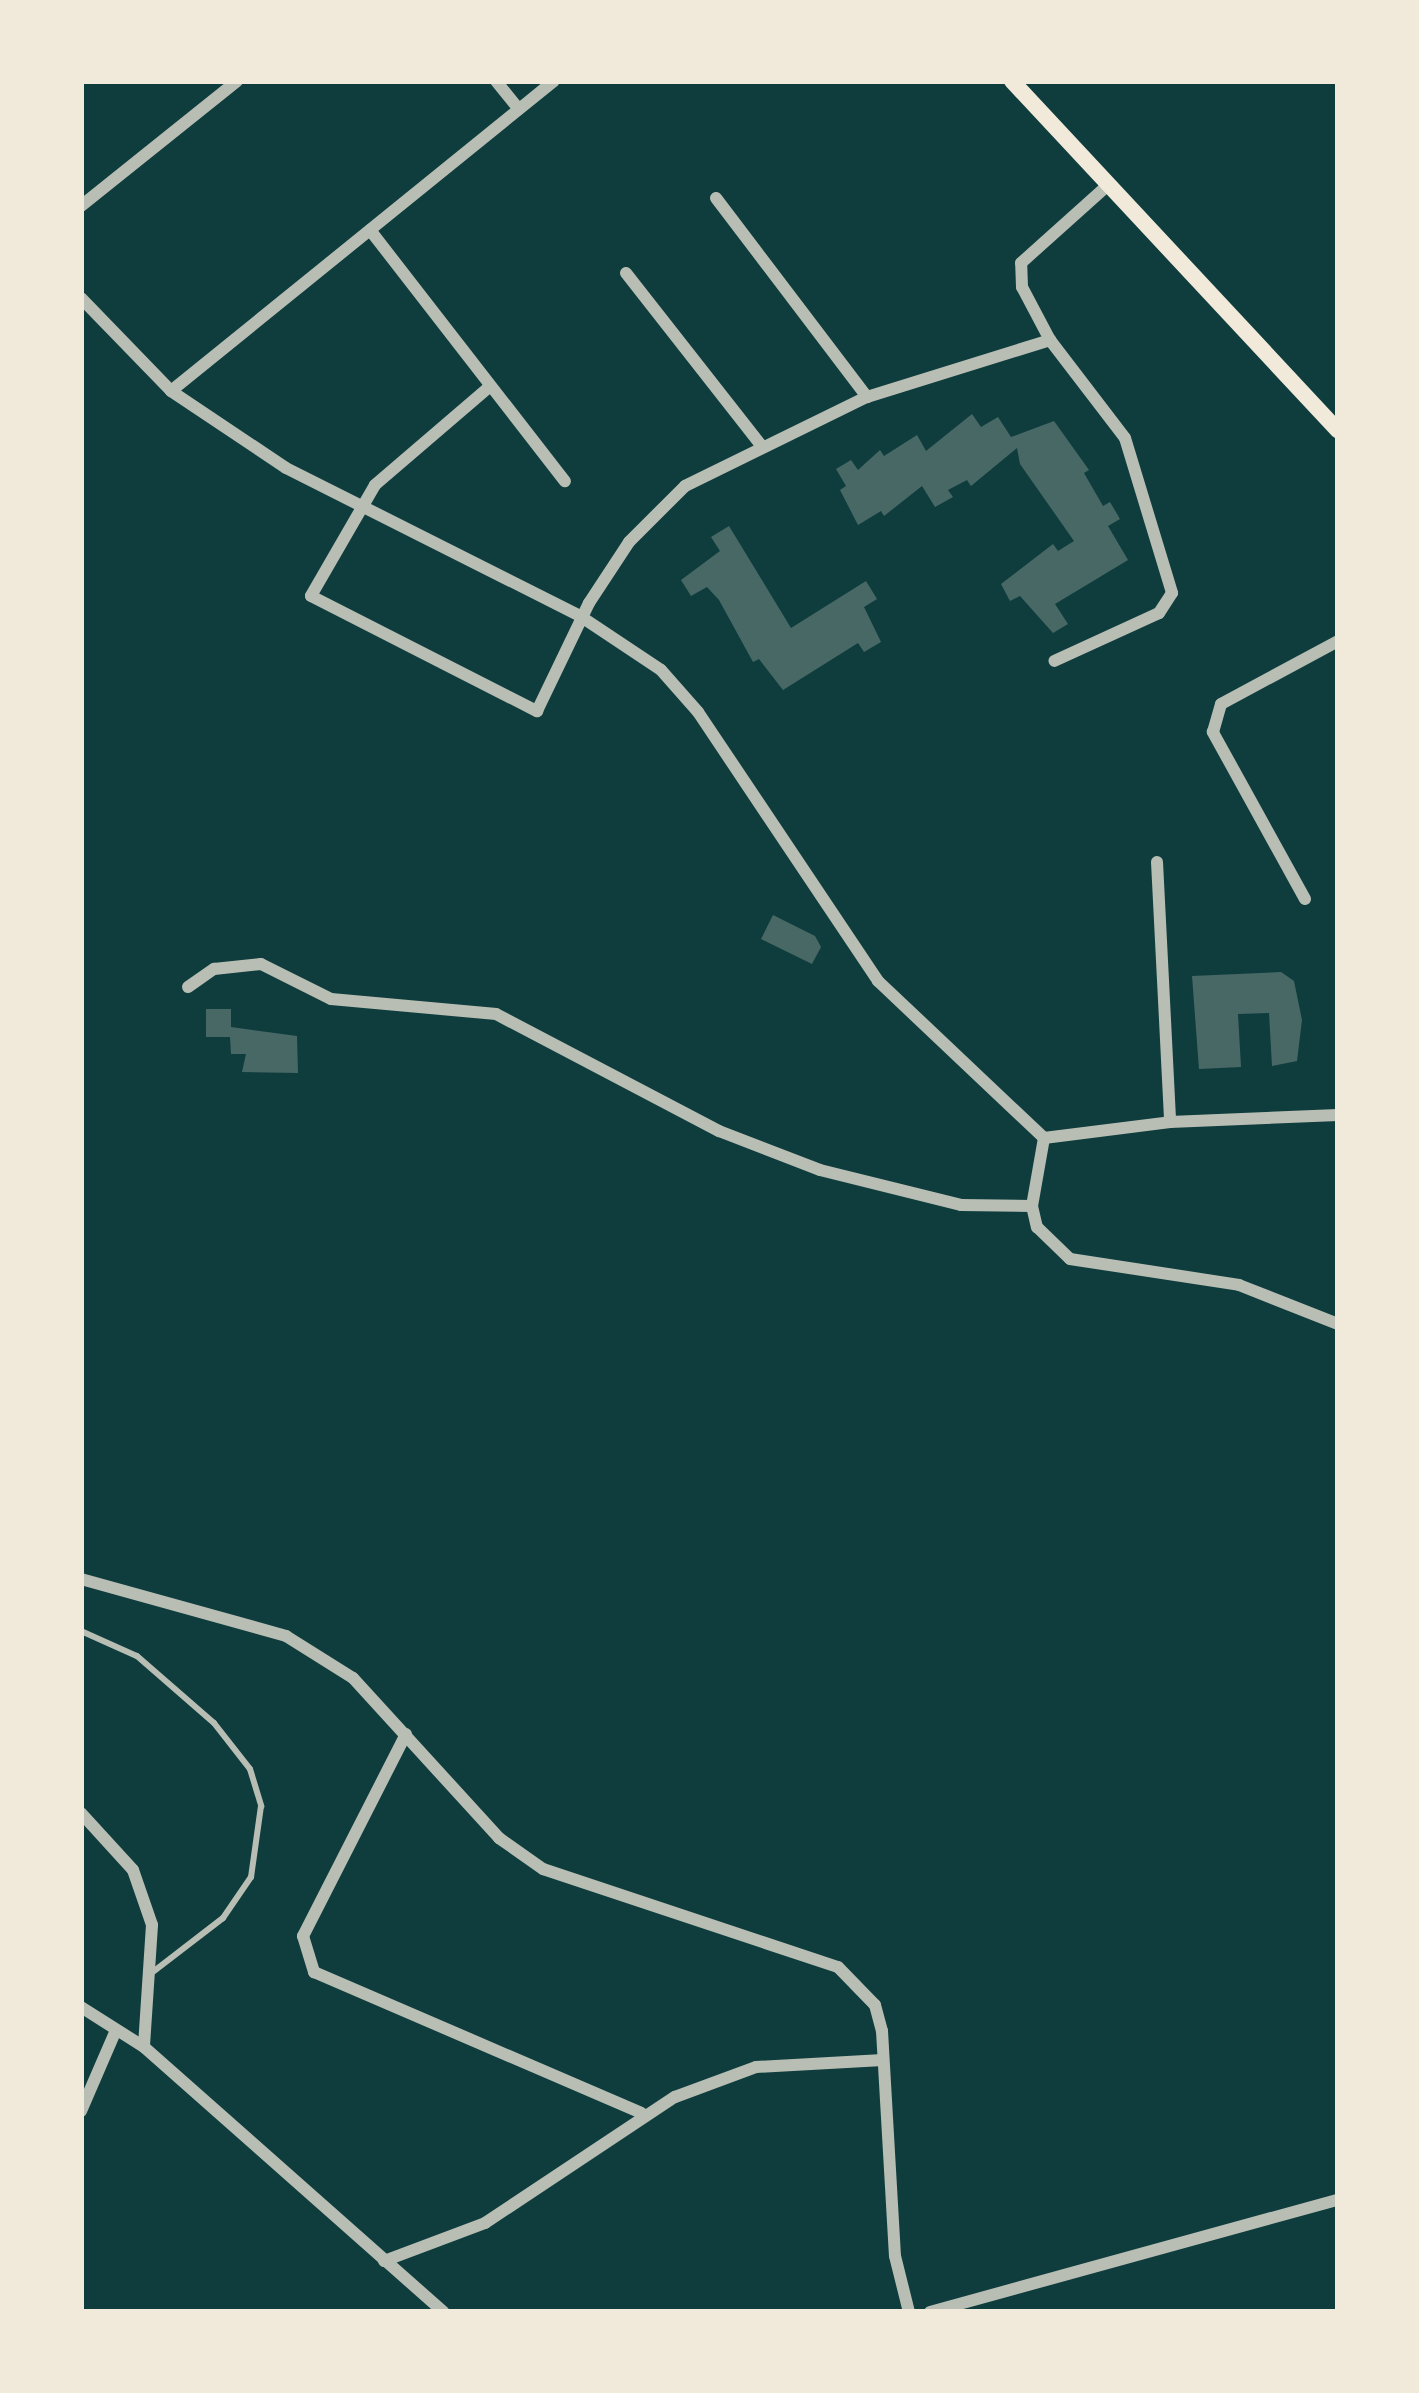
<!DOCTYPE html>
<style>
body{margin:0}
#map{position:relative;width:1419px;height:2393px;overflow:hidden;background:#0f3d3e;font-family:"Noto Serif",serif}
div>[style]{position:absolute}
.building>*{inset:0;background:#486865}
.service>*{height:6px;margin:-3px;padding:0 3px;transform-origin:3px;border-radius:3px;background:#b8beb3}
.minor>*{height:12px;margin:-6px;padding:0 6px;transform-origin:6px;border-radius:6px;background:#b8beb3}
.secondary>*{height:16px;margin:-8px;padding:0 8px;transform-origin:8px;border-radius:8px;background:#f1e9da}
span{translate:-50% -50%;white-space:nowrap;text-align:center;line-height:1.15;-webkit-text-stroke:12px #f1e9da;paint-order:stroke}
.frame{position:absolute;inset:0;border:84px solid #f1e9da;pointer-events:none}
</style>
<div id="map">
<div class="building">
<div style="clip-path:polygon(972px 414px,981px 427px,998px 417px,1011px 437px,1054px 421px,1089px 470px,1084px 473px,1103px 506px,1110px 502px,1120px 519px,1108px 526px,1128px 560px,1055px 604px,1068px 624px,1053px 633px,1020px 596px,1010px 601px,1001px 584px,1053px 544px,1058px 551px,1074px 541px,1020px 464px,1017px 448px,971px 486px,967px 480px,948px 490px,953px 497px,935px 507px,922px 486px,884px 516px,881px 511px,858px 525px,840px 490px,846px 486px,836px 469px,851px 460px,858px 470px,880px 450px,884px 456px,917px 435px,926px 451px)"></div>
<div style="clip-path:polygon(729px 526px,791px 628px,866px 581px,877px 599px,864px 607px,881px 642px,864px 652px,858px 643px,783px 690px,759px 659px,753px 662px,719px 600px,707px 587px,691px 596px,681px 580px,720px 551px,711px 537px)"></div>
<div style="clip-path:polygon(773px 915px,815px 936px,821px 947px,812px 964px,761px 939px)"></div>
<div style="clip-path:polygon(1281px 972px,1294px 981px,1302px 1020px,1297px 1061px,1272px 1066px,1269px 1013px,1238px 1014px,1241px 1067px,1199px 1069px,1192px 976px)"></div>
<div style="clip-path:polygon(206px 1009px,231px 1009px,231px 1027px,297px 1036px,298px 1073px,242px 1072px,246px 1054px,231px 1054px,230px 1037px,206px 1037px)"></div>
</div>
<div class="service">
<div style="left:81px;top:1631px;width:61px;rotate:24.1deg"></div>
<div style="left:137px;top:1656px;width:102px;rotate:41deg"></div>
<div style="left:214px;top:1723px;width:58px;rotate:52deg"></div>
<div style="left:250px;top:1769px;width:39px;rotate:73deg"></div>
<div style="left:261px;top:1806px;width:72px;rotate:98deg"></div>
<div style="left:251px;top:1877px;width:50px;rotate:124.3deg"></div>
<div style="left:223px;top:1918px;width:88px;rotate:142.4deg"></div>
</div>
<div class="minor">
<div style="left:496px;top:81px;width:36px;rotate:51deg"></div>
<div style="left:716px;top:198px;width:250px;rotate:52.8deg"></div>
<div style="left:81px;top:206px;width:200px;rotate:-38.7deg"></div>
<div style="left:370px;top:230px;width:318px;rotate:52.2deg"></div>
<div style="left:626px;top:273px;width:217px;rotate:51.9deg"></div>
<div style="left:81px;top:298px;width:129px;rotate:45.9deg"></div>
<div style="left:171px;top:391px;width:138px;rotate:33.8deg"></div>
<div style="left:286px;top:468px;width:329px;rotate:26.7deg"></div>
<div style="left:580px;top:616px;width:97px;rotate:33.7deg"></div>
<div style="left:661px;top:670px;width:56px;rotate:48.6deg"></div>
<div style="left:698px;top:712px;width:324px;rotate:56.2deg"></div>
<div style="left:878px;top:981px;width:228px;rotate:43.4deg"></div>
<div style="left:1050px;top:340px;width:123px;rotate:52.6deg"></div>
<div style="left:1125px;top:438px;width:162px;rotate:73.1deg"></div>
<div style="left:1172px;top:593px;width:24px;rotate:123deg"></div>
<div style="left:1159px;top:613px;width:115px;rotate:155.4deg"></div>
<div style="left:488px;top:388px;width:149px;rotate:139.4deg"></div>
<div style="left:375px;top:485px;width:128px;rotate:120deg"></div>
<div style="left:311px;top:596px;width:254px;rotate:27deg"></div>
<div style="left:537px;top:711px;width:120px;rotate:-64.3deg"></div>
<div style="left:589px;top:603px;width:73px;rotate:-56.7deg"></div>
<div style="left:629px;top:542px;width:79px;rotate:-45deg"></div>
<div style="left:685px;top:486px;width:203px;rotate:-26.1deg"></div>
<div style="left:867px;top:397px;width:192px;rotate:-17.3deg"></div>
<div style="left:1050px;top:340px;width:60px;rotate:-117.8deg"></div>
<div style="left:1022px;top:287px;width:24px;rotate:-92deg"></div>
<div style="left:1021px;top:263px;width:118px;rotate:-41.9deg"></div>
<div style="left:171px;top:391px;width:493px;rotate:-39deg"></div>
<div style="left:1157px;top:862px;width:260px;rotate:87.1deg"></div>
<div style="left:1305px;top:899px;width:191px;rotate:-118.9deg"></div>
<div style="left:1213px;top:732px;width:29px;rotate:-74deg"></div>
<div style="left:1221px;top:704px;width:133px;rotate:-28.3deg"></div>
<div style="left:188px;top:987px;width:32px;rotate:-35deg"></div>
<div style="left:214px;top:969px;width:47px;rotate:-6.1deg"></div>
<div style="left:261px;top:964px;width:78px;rotate:26.6deg"></div>
<div style="left:331px;top:999px;width:166px;rotate:5.2deg"></div>
<div style="left:496px;top:1014px;width:252px;rotate:27.7deg"></div>
<div style="left:719px;top:1131px;width:108px;rotate:21.1deg"></div>
<div style="left:820px;top:1170px;width:145px;rotate:13.9deg"></div>
<div style="left:961px;top:1205px;width:71px;rotate:0.8deg"></div>
<div style="left:1044px;top:1138px;width:69px;rotate:100deg"></div>
<div style="left:1032px;top:1206px;width:22px;rotate:77deg"></div>
<div style="left:1037px;top:1227px;width:46px;rotate:44.1deg"></div>
<div style="left:1070px;top:1259px;width:171px;rotate:8.7deg"></div>
<div style="left:1239px;top:1285px;width:106px;rotate:21.5deg"></div>
<div style="left:1044px;top:1138px;width:127px;rotate:-7.2deg"></div>
<div style="left:1170px;top:1122px;width:168px;rotate:-2.4deg"></div>
<div style="left:81px;top:1579px;width:213px;rotate:15.5deg"></div>
<div style="left:286px;top:1636px;width:79px;rotate:32.1deg"></div>
<div style="left:353px;top:1678px;width:217px;rotate:47.6deg"></div>
<div style="left:499px;top:1838px;width:54px;rotate:35.2deg"></div>
<div style="left:543px;top:1869px;width:311px;rotate:18.4deg"></div>
<div style="left:838px;top:1967px;width:53px;rotate:45.8deg"></div>
<div style="left:875px;top:2005px;width:27px;rotate:75deg"></div>
<div style="left:882px;top:2031px;width:225px;rotate:86.7deg"></div>
<div style="left:895px;top:2256px;width:58px;rotate:76deg"></div>
<div style="left:406px;top:1734px;width:227px;rotate:117deg"></div>
<div style="left:303px;top:1936px;width:38px;rotate:73deg"></div>
<div style="left:314px;top:1972px;width:356px;rotate:23.3deg"></div>
<div style="left:81px;top:1813px;width:77px;rotate:47.6deg"></div>
<div style="left:133px;top:1870px;width:58px;rotate:70.9deg"></div>
<div style="left:152px;top:1925px;width:122px;rotate:93.8deg"></div>
<div style="left:81px;top:2007px;width:75px;rotate:32.4deg"></div>
<div style="left:144px;top:2047px;width:400px;rotate:41.5deg"></div>
<div style="left:81px;top:2111px;width:88px;rotate:-66.6deg"></div>
<div style="left:384px;top:2261px;width:108px;rotate:-20.6deg"></div>
<div style="left:485px;top:2223px;width:228px;rotate:-33.6deg"></div>
<div style="left:675px;top:2097px;width:86px;rotate:-20.3deg"></div>
<div style="left:756px;top:2067px;width:127px;rotate:-3.2deg"></div>
<div style="left:930px;top:2312px;width:423px;rotate:-15.4deg"></div>
</div>
<div class="secondary">
<div style="left:1012px;top:81px;width:478px;rotate:47deg"></div>
</div>
<div class="frame"></div>
</div>
